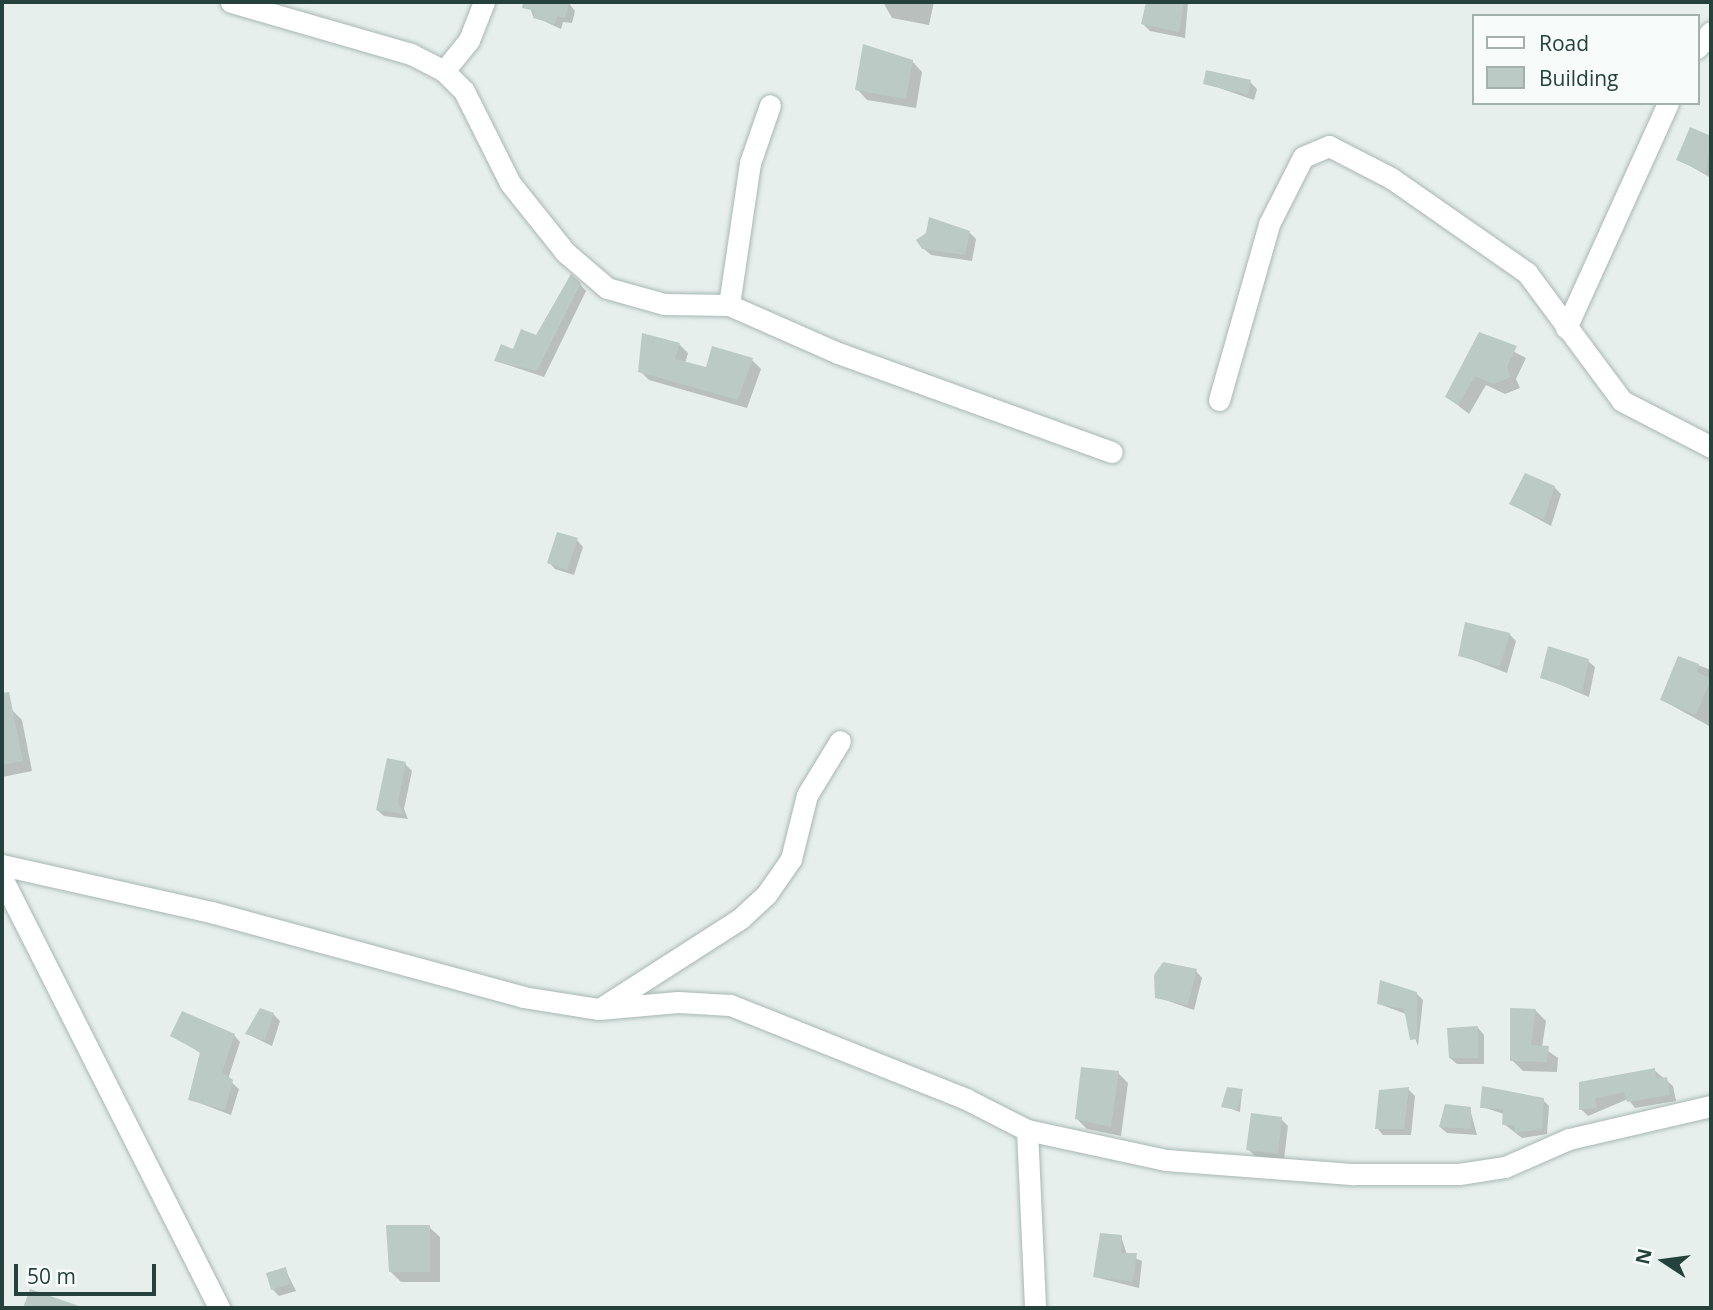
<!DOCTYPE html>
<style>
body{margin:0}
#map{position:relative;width:1713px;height:1310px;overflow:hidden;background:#e6efec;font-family:"Open Sans",sans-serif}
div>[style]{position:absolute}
.shadow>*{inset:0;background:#0003}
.building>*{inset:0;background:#bbcac5}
.roads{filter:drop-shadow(0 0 2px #a8b7b4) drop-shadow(0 0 2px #a8b7b4)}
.minor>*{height:21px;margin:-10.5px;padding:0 10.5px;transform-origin:10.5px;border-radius:10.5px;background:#fff}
.tertiary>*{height:21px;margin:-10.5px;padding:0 10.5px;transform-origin:10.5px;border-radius:10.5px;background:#fff}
span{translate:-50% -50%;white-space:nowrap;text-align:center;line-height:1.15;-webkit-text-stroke:5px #f7fbf9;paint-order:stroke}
.frame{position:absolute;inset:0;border:4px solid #24413c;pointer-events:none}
.legend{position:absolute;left:1472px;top:14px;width:228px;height:91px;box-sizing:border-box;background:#f7fbf9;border:2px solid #a3b1ad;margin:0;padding:9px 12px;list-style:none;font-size:21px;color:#24413c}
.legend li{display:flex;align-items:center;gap:14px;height:35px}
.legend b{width:35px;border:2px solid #a3b1ad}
.north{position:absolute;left:1629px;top:1226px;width:70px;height:70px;-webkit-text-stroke:5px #f7fbf9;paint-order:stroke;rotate:283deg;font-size:19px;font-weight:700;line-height:28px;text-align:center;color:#24413c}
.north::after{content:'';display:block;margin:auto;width:24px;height:32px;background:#24413c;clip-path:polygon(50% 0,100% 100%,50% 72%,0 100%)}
.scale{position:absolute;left:14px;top:1264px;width:142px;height:32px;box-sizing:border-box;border:4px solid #24413c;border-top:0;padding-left:9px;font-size:21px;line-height:24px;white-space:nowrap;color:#24413c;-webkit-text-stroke:5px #f7fbf9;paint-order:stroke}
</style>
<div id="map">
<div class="shadow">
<div style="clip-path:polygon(528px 2px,568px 2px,575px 11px,572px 23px,563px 22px,561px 29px,533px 16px)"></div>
<div style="clip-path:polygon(883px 2px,934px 2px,929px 25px,892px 18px)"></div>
<div style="clip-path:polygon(1148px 2px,1188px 2px,1185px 38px,1150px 31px,1143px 24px)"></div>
<div style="clip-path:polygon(912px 61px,922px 72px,916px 108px,867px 100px,857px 89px)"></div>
<div style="clip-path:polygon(1250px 82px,1257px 89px,1254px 100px,1205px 83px)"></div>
<div style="clip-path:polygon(1691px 129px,1711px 138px,1711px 178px,1678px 159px)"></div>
<div style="clip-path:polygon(930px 219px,969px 232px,976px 239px,972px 261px,931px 255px,923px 248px)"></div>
<div style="clip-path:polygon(580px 284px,586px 291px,544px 377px,496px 361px,537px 337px)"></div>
<div style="clip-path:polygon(1480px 334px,1526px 358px,1516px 379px,1520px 388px,1505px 394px,1486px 385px,1469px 414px,1447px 397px)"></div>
<div style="clip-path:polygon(679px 344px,688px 353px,685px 364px,708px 369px,752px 360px,761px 369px,747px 408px,649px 380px,640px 371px)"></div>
<div style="clip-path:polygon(1554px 487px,1561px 494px,1551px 526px,1511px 504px)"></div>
<div style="clip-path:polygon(577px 540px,583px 547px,574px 575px,555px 569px,549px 562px)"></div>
<div style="clip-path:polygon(1509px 634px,1516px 641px,1507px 673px,1460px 655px)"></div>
<div style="clip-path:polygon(1679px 658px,1711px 670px,1711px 727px,1662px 700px)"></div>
<div style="clip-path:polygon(1588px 661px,1595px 667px,1589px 697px,1542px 677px)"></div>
<div style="clip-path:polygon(11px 709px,22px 720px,32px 771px,2px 777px,2px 711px)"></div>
<div style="clip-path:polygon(405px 764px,412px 771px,404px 809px,408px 819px,384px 816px,377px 810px)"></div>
<div style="clip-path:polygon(1196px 971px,1202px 978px,1194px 1010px,1157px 997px)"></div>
<div style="clip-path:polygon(1416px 993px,1423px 1000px,1418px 1046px,1406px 1014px,1379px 1004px)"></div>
<div style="clip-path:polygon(1535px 1010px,1546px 1021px,1542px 1047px,1558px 1058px,1557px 1072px,1523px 1071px,1512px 1060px)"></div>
<div style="clip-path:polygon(273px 1014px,280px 1021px,272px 1046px,247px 1034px)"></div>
<div style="clip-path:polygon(1478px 1028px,1484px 1035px,1484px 1064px,1457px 1064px,1450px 1058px)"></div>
<div style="clip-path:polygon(172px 1035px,234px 1035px,240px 1042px,228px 1079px,239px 1089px,231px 1115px,189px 1099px,202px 1054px)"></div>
<div style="clip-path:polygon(1654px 1070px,1673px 1086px,1676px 1101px,1635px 1108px,1628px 1099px,1588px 1116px,1581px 1109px,1581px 1084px)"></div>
<div style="clip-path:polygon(1118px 1073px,1128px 1083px,1121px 1136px,1087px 1129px,1077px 1119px)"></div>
<div style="clip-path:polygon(1408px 1089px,1415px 1096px,1411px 1135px,1383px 1135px,1377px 1128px)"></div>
<div style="clip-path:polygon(1242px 1090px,1240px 1112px,1223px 1106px)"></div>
<div style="clip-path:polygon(1543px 1100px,1549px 1106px,1547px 1134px,1522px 1138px,1504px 1124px,1504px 1114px,1482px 1107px)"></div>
<div style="clip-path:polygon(1470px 1109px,1477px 1135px,1447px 1133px,1440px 1127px)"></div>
<div style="clip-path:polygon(1281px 1119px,1288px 1126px,1284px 1159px,1255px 1156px,1248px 1149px)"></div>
<div style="clip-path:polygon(429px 1227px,440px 1237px,440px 1282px,401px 1282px,390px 1271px)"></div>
<div style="clip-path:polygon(1121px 1236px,1127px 1255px,1142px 1261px,1139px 1288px,1095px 1277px)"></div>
<div style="clip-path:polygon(285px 1269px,296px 1291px,279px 1296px,272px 1289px)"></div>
</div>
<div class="building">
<div style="clip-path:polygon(523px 2px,569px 2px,565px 18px,557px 16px,555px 24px,533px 18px,535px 11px,522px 8px)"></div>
<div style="clip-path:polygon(1146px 2px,1184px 2px,1179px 32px,1141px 24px)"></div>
<div style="clip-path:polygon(863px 44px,913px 60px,906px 99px,855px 90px)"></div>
<div style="clip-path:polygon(1206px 70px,1251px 80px,1248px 95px,1203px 84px)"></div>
<div style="clip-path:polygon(1690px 127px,1711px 136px,1706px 173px,1676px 160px)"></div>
<div style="clip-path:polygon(929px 217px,970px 231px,965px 255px,922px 249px,916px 240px,926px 233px)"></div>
<div style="clip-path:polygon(571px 274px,581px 283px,537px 371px,494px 361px,501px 344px,513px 349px,521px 329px,536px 335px)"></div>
<div style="clip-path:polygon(1479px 332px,1517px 346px,1507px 367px,1511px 377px,1494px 384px,1475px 376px,1458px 405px,1445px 397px)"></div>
<div style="clip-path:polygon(642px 333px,680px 343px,675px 359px,706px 367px,712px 346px,753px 358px,738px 400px,638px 372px)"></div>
<div style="clip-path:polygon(1525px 473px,1555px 486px,1544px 520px,1509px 504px)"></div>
<div style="clip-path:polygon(557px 532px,578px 538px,567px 570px,547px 563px)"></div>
<div style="clip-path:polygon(1465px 622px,1510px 633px,1500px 667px,1458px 656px)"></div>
<div style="clip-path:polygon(1548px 646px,1589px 659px,1582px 692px,1540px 678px)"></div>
<div style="clip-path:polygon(1678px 656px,1699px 664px,1697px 672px,1711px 679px,1696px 715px,1660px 700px)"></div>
<div style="clip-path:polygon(9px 692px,23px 761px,2px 765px,2px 693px)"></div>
<div style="clip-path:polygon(387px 758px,406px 762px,398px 802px,403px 814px,376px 810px)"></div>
<div style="clip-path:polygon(1163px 962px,1197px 969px,1188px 1005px,1155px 998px,1154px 975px)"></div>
<div style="clip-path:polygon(1380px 980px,1417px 992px,1417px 1039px,1410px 1040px,1404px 1009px,1377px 1004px)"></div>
<div style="clip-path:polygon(260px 1008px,274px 1013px,265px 1040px,245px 1034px)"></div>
<div style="clip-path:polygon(1510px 1008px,1536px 1009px,1531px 1045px,1549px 1046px,1547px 1062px,1510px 1061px)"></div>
<div style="clip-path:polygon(182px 1011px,235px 1034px,222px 1072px,233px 1080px,225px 1110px,188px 1100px,200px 1052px,170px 1036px)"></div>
<div style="clip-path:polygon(1478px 1026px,1478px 1058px,1449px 1058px,1447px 1028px)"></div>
<div style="clip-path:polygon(1081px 1067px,1119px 1071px,1111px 1127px,1075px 1119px)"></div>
<div style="clip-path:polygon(1655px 1068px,1656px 1079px,1667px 1077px,1670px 1095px,1627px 1102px,1624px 1092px,1595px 1099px,1597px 1108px,1579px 1110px,1579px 1082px)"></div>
<div style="clip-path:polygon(1482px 1086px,1544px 1098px,1542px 1129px,1515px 1133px,1514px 1125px,1502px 1125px,1503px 1109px,1480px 1108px)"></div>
<div style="clip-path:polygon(1227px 1087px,1243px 1089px,1237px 1110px,1221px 1107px)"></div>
<div style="clip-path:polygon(1409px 1087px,1404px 1129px,1375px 1129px,1379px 1090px)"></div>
<div style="clip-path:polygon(1445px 1104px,1471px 1107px,1471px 1129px,1439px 1127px)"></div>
<div style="clip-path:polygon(1251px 1113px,1282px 1117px,1278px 1154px,1246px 1150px)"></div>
<div style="clip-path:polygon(386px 1225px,430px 1225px,430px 1272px,389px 1272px)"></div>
<div style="clip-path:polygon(1100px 1233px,1122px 1235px,1121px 1253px,1137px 1253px,1133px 1282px,1093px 1277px)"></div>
<div style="clip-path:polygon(286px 1267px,290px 1284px,271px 1290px,266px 1273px)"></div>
<div style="clip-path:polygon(30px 1289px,79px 1306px,78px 1308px,23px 1308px)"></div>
</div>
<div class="roads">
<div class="minor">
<div style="left:231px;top:2px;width:187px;rotate:16.1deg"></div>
<div style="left:411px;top:54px;width:37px;rotate:27deg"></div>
<div style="left:444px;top:71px;width:28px;rotate:45deg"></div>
<div style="left:464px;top:91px;width:103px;rotate:63.4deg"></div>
<div style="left:510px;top:183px;width:88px;rotate:51.4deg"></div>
<div style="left:565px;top:252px;width:55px;rotate:40.6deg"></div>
<div style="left:607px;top:288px;width:59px;rotate:15.7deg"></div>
<div style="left:664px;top:304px;width:65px;rotate:0.9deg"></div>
<div style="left:729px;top:305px;width:144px;rotate:-81.6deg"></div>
<div style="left:750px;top:163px;width:61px;rotate:-71deg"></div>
<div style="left:1697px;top:48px;width:21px;rotate:-49deg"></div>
<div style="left:444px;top:71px;width:40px;rotate:-51deg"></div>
<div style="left:469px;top:40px;width:41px;rotate:-68.5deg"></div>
<div style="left:729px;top:305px;width:119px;rotate:23.8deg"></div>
<div style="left:838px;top:353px;width:291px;rotate:19.9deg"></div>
<div style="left:1566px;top:328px;width:247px;rotate:-65.6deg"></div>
<div style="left:1219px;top:400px;width:183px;rotate:-74.1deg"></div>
<div style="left:1269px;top:224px;width:75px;rotate:-63.1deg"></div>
<div style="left:1303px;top:157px;width:28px;rotate:-23deg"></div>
<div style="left:1329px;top:146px;width:70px;rotate:27.3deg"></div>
<div style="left:1391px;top:178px;width:166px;rotate:34.9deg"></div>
<div style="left:1527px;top:273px;width:159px;rotate:53.4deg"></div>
<div style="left:1622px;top:401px;width:100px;rotate:27.3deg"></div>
<div style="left:2px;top:865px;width:214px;rotate:12.7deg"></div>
<div style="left:211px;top:912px;width:323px;rotate:15.2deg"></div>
<div style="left:523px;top:997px;width:77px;rotate:9deg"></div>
<div style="left:599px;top:1009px;width:79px;rotate:-5.1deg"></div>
<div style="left:678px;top:1002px;width:52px;rotate:3.3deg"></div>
<div style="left:730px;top:1005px;width:254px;rotate:21.7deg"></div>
<div style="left:966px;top:1099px;width:68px;rotate:26.9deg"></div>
<div style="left:1027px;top:1130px;width:142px;rotate:12.2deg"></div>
<div style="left:1166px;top:1160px;width:189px;rotate:4.3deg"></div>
<div style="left:1354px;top:1174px;width:105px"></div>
<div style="left:1459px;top:1174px;width:47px;rotate:-8.7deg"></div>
<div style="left:1505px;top:1167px;width:70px;rotate:-23.6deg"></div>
<div style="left:1569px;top:1139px;width:146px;rotate:-13.1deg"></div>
<div style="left:601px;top:1008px;width:166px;rotate:-32.7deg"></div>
<div style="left:741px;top:918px;width:34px;rotate:-43deg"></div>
<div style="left:766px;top:895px;width:44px;rotate:-55.2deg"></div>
<div style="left:791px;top:859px;width:66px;rotate:-76deg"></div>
<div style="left:807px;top:795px;width:63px;rotate:-58.6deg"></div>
<div style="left:1027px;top:1130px;width:178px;rotate:87.4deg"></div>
</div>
<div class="tertiary">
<div style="left:2px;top:878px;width:482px;rotate:63.2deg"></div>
</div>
</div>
<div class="frame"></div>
<ul class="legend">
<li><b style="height:9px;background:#fff"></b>Road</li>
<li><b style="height:19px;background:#bbcac5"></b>Building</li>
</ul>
<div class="north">N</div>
<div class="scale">50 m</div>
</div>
